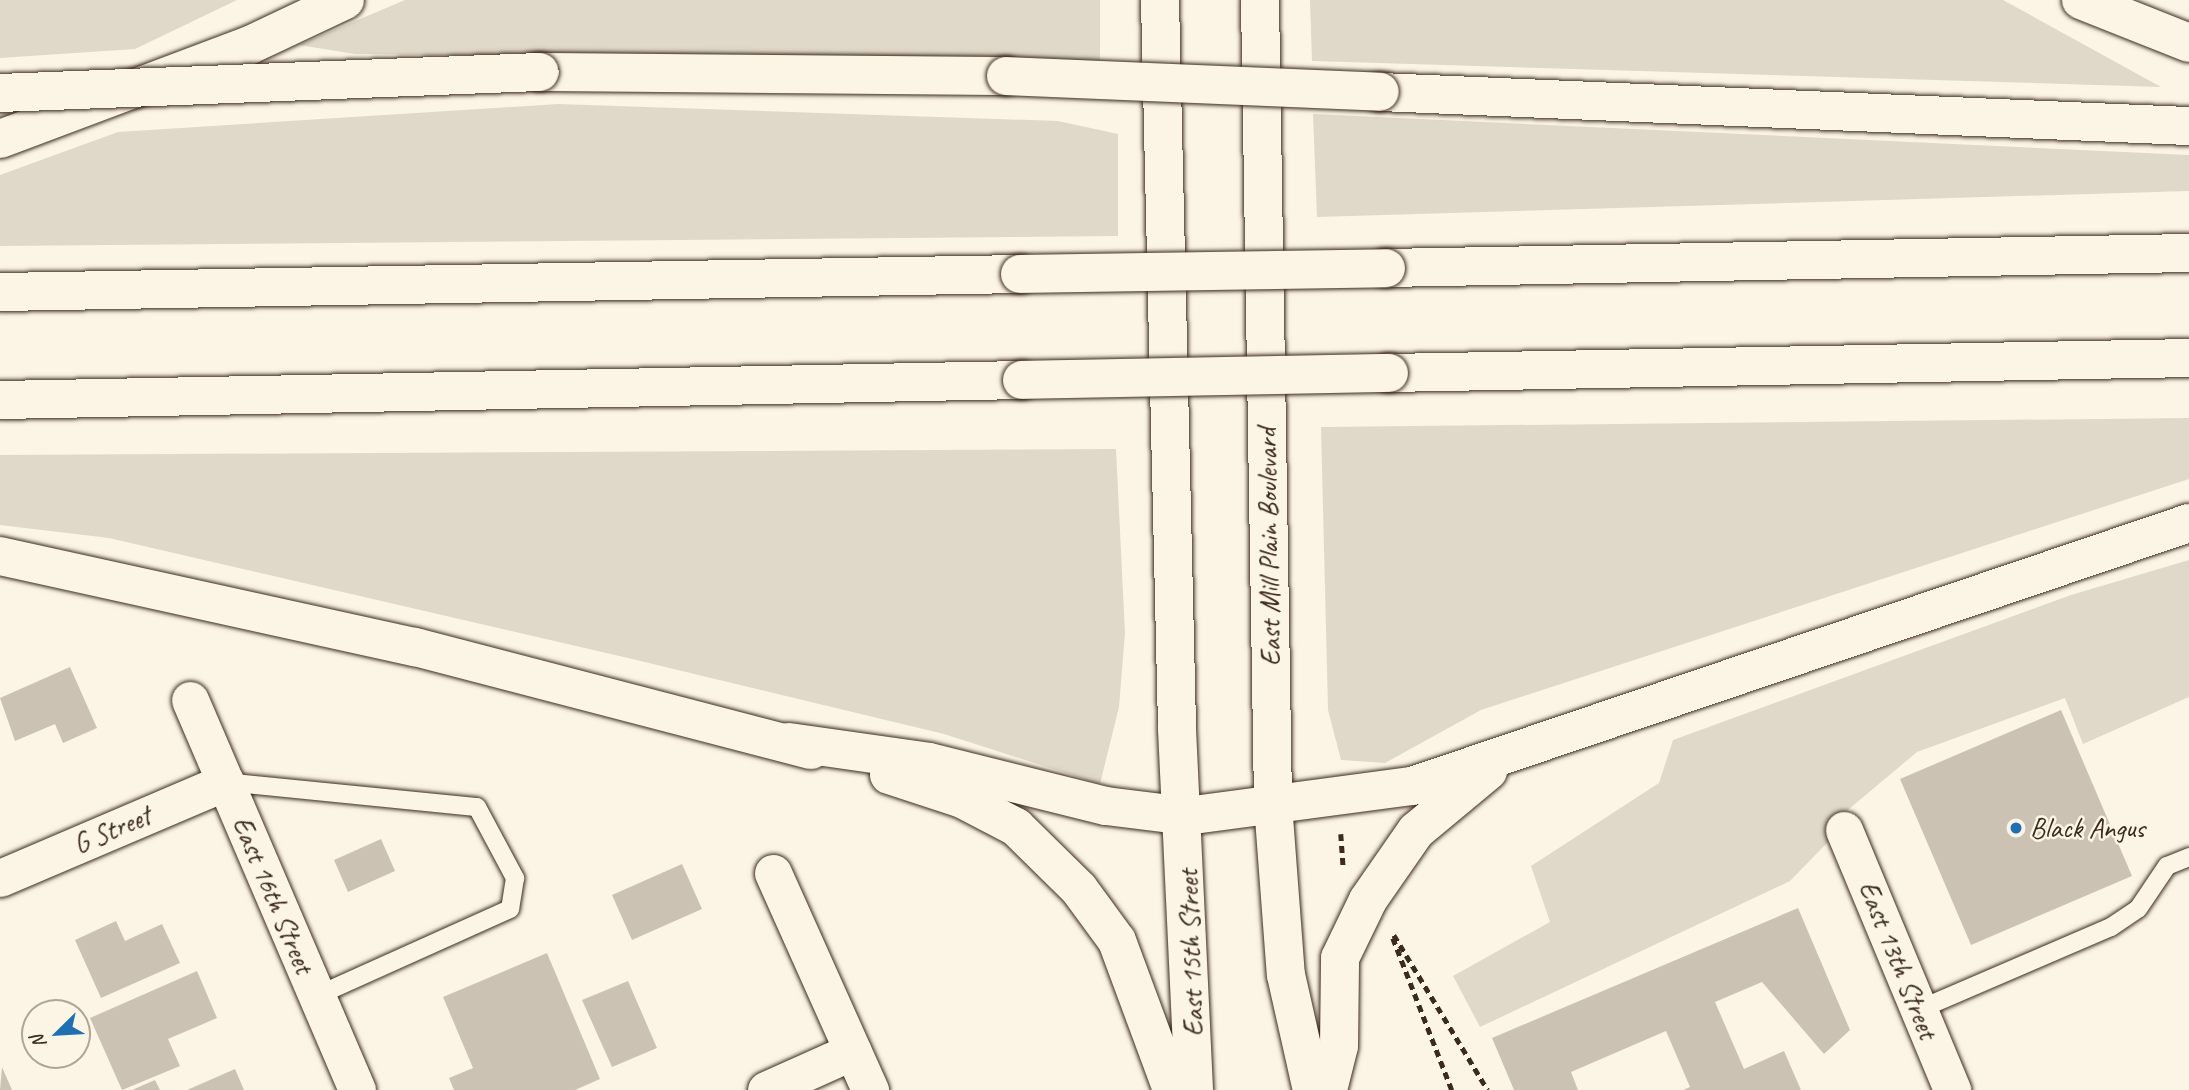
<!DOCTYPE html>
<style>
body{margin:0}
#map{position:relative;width:2189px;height:1090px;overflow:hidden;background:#fcf5e5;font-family:Caveat,sans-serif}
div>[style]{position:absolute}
.green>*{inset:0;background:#e0d8c8}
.building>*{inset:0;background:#ccc2b3}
.path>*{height:4.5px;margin-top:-2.25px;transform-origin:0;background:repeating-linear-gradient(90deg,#3b2a1e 0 7px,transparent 0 12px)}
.roads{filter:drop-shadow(0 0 2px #3b2a1e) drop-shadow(0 0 2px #3b2a1e)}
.lane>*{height:18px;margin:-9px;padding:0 9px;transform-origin:9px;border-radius:9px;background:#fcf5e5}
.street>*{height:37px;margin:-18.5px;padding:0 18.5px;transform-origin:18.5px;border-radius:18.5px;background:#fcf5e5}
.secondary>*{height:38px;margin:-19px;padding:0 19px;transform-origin:19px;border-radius:19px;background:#fcf5e5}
.highway>*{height:38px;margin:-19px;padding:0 19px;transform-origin:19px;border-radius:19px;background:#fcf5e5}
.bridges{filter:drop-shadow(0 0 2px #3b2a1e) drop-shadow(0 0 2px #3b2a1e)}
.highway-bridge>*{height:38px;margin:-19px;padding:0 19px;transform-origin:19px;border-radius:19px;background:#fcf5e5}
.dots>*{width:19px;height:19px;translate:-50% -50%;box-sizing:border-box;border:4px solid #fcf5e5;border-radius:50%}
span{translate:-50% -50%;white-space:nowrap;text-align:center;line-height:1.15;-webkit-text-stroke:5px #fcf5e5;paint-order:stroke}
.street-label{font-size:28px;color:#3b2a1e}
.poi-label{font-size:28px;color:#3b2a1e}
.left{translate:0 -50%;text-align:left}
.north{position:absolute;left:21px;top:999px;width:70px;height:70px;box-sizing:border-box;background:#fcf5e5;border:2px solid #afa495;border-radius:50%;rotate:246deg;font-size:19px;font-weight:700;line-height:28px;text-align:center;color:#3b2a1e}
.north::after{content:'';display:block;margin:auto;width:24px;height:32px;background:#1f6fb2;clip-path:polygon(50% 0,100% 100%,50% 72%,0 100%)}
</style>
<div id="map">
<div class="green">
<div style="clip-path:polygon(0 0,237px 0,135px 49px,0 58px)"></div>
<div style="clip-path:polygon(405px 0,1100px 0,1100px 62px,355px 54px,299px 45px)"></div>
<div style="clip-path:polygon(1310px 0,2003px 0,2161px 87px,1312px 61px)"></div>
<div style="clip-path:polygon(558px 104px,1058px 121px,1118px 134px,1118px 236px,0 246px,0 175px,118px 132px)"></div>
<div style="clip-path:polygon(1313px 114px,2189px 155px,2189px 191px,1317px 217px)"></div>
<div style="clip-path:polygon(2189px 418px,2189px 479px,1481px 710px,1385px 763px,1341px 760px,1328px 710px,1321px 427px)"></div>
<div style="clip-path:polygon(1116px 449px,1125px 633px,1119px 707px,1100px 784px,944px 734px,628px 658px,109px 538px,0 525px,0 455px)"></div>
<div style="clip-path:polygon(2189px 560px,2189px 697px,2083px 744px,2065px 698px,1917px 752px,1843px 814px,1828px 842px,1790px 881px,1480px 1027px,1453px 976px,1550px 922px,1531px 866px,1659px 783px,1673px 740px,2071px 595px)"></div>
</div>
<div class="building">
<div style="clip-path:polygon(70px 667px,97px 728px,63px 743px,55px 724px,15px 741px,0 698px)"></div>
<div style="clip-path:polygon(2061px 710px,2132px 876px,1971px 945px,1900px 779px)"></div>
<div style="clip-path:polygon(381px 839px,395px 871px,348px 892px,334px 860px)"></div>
<div style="clip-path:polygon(682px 864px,702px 909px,632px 940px,612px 895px)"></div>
<div style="clip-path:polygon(1798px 908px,1850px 1030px,1824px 1054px,1762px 982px,1715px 1002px,1744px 1069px,1784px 1051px,1801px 1090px,1683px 1090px,1690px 1087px,1666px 1031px,1571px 1072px,1578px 1090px,1514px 1090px,1492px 1038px)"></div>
<div style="clip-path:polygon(116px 921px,125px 941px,162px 924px,180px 963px,101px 998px,75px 940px)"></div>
<div style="clip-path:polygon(547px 953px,600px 1079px,575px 1090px,454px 1090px,449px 1078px,473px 1068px,443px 997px)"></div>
<div style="clip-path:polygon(197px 971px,217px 1018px,168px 1039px,180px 1066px,122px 1090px,90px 1018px)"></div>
<div style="clip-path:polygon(628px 981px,657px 1048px,612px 1067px,582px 1000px)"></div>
<div style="clip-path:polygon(2px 1067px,12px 1090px,0 1090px)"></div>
<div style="clip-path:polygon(235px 1069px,244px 1090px,187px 1090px)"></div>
<div style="clip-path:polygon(155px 1080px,160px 1090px,132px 1090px)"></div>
</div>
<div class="path">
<div style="left:1341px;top:834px;width:32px;rotate:86deg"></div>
<div style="left:1394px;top:935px;width:181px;rotate:58.8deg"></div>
<div style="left:1393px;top:938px;width:163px;rotate:68.8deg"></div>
</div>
<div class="roads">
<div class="lane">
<div style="left:225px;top:782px;width:253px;rotate:5.7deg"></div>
<div style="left:477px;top:807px;width:81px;rotate:61.8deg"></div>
<div style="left:515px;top:878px;width:31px;rotate:99deg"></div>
<div style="left:510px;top:909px;width:213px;rotate:155.8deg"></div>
<div style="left:1918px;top:1010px;width:210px;rotate:-23.3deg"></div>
<div style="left:2111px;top:927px;width:32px;rotate:-34deg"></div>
<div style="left:2138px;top:909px;width:52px;rotate:-56deg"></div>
<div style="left:2167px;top:866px;width:24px;rotate:-22deg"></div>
</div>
<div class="street">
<div style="left:190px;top:700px;width:424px;rotate:66.8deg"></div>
<div style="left:1844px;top:830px;width:282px;rotate:67.4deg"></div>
<div style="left:773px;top:873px;width:238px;rotate:65.9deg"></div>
<div style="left:0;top:878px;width:245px;rotate:-23.1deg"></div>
<div style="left:766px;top:1090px;width:95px;rotate:-24.1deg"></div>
</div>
<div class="secondary">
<div style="left:1160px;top:0;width:729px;rotate:88.66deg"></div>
<div style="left:1177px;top:729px;width:361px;rotate:87.3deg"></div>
<div style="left:1260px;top:0;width:804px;rotate:89.07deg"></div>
<div style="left:1273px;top:804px;width:171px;rotate:85.7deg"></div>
<div style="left:1286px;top:975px;width:118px;rotate:77.3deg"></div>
</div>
<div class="highway">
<div style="left:2081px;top:0;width:116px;rotate:21.7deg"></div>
<div style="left:540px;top:72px;width:466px;rotate:0.5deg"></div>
<div style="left:1380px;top:92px;width:810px;rotate:2.41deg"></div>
<div style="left:0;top:139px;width:267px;rotate:-20.6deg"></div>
<div style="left:250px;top:45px;width:105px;rotate:-25.3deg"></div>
<div style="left:1386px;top:268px;width:803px;rotate:-1.07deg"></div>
<div style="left:0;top:292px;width:1020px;rotate:-1.01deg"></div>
<div style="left:1389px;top:373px;width:800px;rotate:-1.07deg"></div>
<div style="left:0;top:400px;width:1022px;rotate:-1.12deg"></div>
<div style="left:0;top:556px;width:425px;rotate:12.4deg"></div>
<div style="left:415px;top:647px;width:409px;rotate:14.6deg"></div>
<div style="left:789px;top:742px;width:141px;rotate:8.1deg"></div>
<div style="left:929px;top:762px;width:182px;rotate:14deg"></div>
<div style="left:1106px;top:806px;width:81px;rotate:7.1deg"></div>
<div style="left:1186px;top:816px;width:228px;rotate:-7.6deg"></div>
<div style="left:1412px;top:786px;width:820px;rotate:-18.7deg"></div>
<div style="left:889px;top:775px;width:77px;rotate:18.2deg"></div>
<div style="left:962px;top:799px;width:61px;rotate:27.4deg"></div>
<div style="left:1016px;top:827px;width:88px;rotate:44.5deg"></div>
<div style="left:1079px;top:889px;width:64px;rotate:53.8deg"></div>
<div style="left:1117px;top:941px;width:159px;rotate:69.7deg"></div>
<div style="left:1328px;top:1090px;width:45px;rotate:-76deg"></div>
<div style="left:1339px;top:1046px;width:88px;rotate:-89.3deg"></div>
<div style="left:1340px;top:958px;width:64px;rotate:-64.2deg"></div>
<div style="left:1368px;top:900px;width:84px;rotate:-55.2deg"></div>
<div style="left:1416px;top:831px;width:94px;rotate:-39.8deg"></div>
</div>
</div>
<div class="bridges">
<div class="highway-bridge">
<div style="left:1006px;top:76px;width:374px;rotate:2.4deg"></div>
<div style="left:0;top:93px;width:540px;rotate:-2.23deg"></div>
<div style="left:1020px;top:274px;width:366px;rotate:-0.9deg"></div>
<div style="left:1022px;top:380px;width:367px;rotate:-1.1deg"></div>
</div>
</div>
<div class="dots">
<div style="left:2016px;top:828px;background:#1f6fb2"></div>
</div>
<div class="street-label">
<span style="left:1269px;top:547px;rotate:-91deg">East Mill Plain Boulevard</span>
<span style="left:112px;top:830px;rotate:-23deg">G Street</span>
<span style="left:273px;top:895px;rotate:67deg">East 16th Street</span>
<span style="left:1191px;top:953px;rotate:-92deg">East 15th Street</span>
<span style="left:1898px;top:960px;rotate:68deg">East 13th Street</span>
</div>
<div class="poi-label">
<span class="left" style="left:2030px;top:828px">Black Angus</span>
</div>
<div class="north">N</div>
</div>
